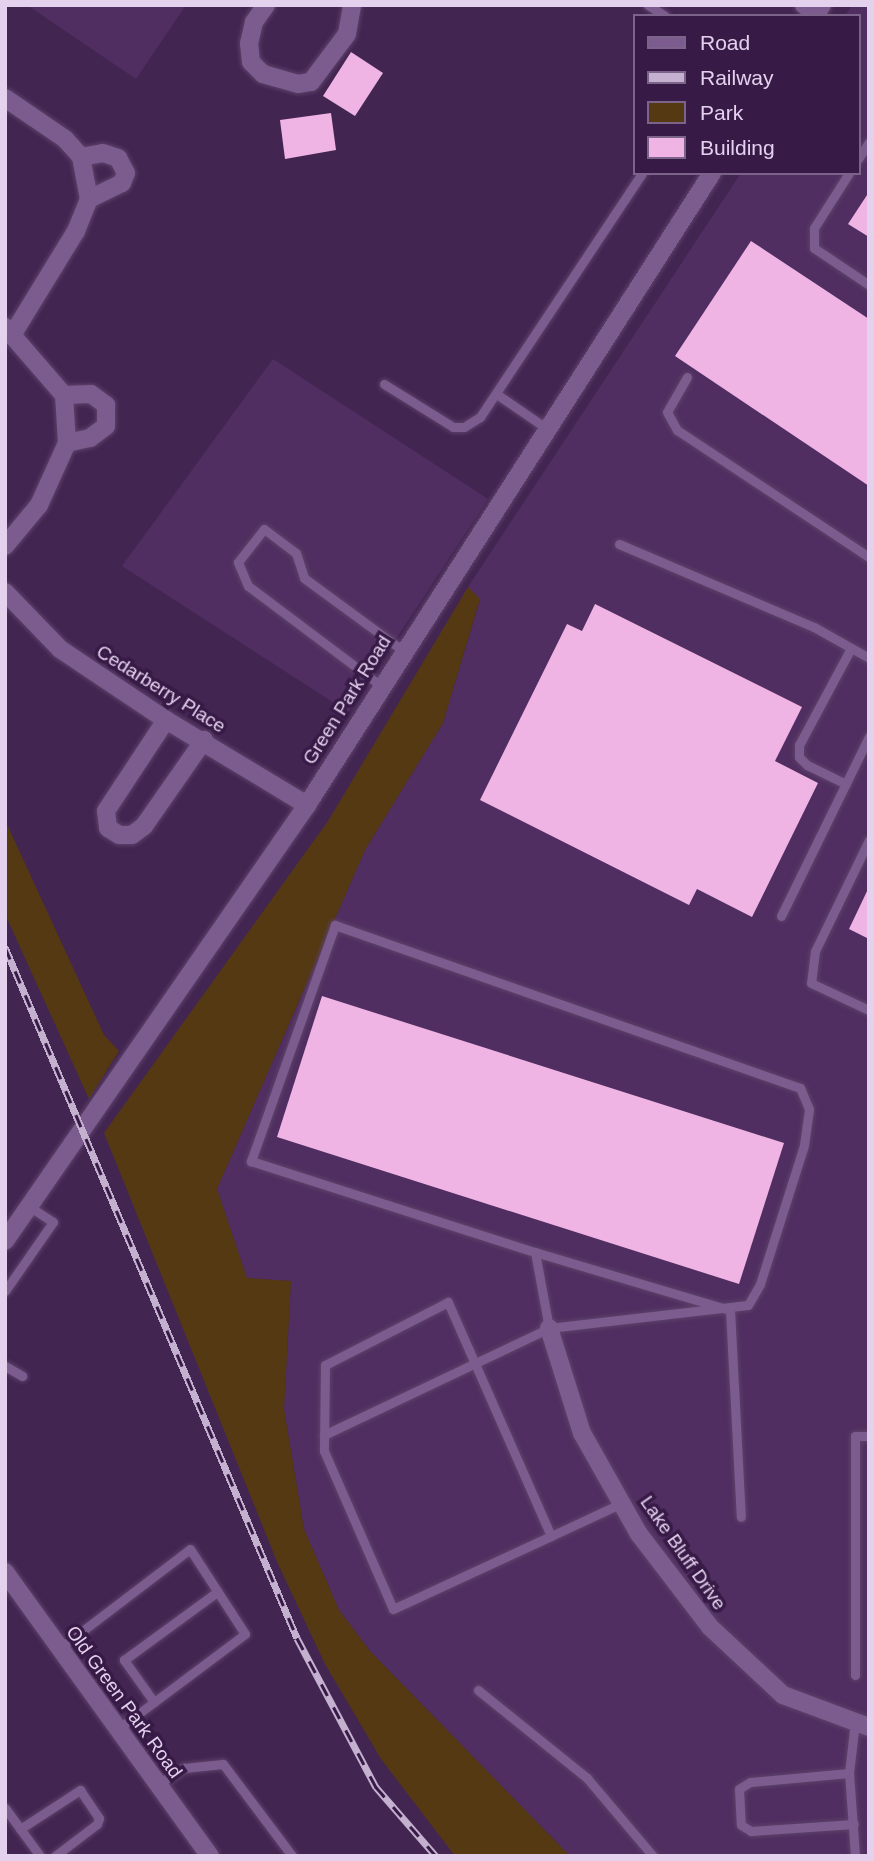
<!DOCTYPE html>
<style>
body{margin:0}
#map{position:relative;width:874px;height:1861px;overflow:hidden;background:#432552;font-family:Arial,sans-serif}
div>[style]{position:absolute}
.built>*{inset:0;background:#502e61}
.green>*{inset:0;background:#543912}
.building>*{inset:0;background:#efb4e4}
.roads{filter:drop-shadow(0 0 2px #5d4269) drop-shadow(0 0 2px #5d4269)}
.service>*{height:9px;margin:-4.5px;padding:0 4.5px;transform-origin:4.5px;border-radius:4.5px;background:#7c5c8e}
.minor>*{height:18px;margin:-9px;padding:0 9px;transform-origin:9px;border-radius:9px;background:#7c5c8e}
.tertiary>*{height:18px;margin:-9px;padding:0 9px;transform-origin:9px;border-radius:9px;background:#7c5c8e}
.rail>*{height:7px;margin-top:-3.5px;transform-origin:0;background:repeating-linear-gradient(90deg,#381a47 0 13px,#c4b0cf 0 26px);box-sizing:border-box;border-block:2px solid #c4b0cf}
span{translate:-50% -50%;white-space:nowrap;text-align:center;line-height:1.15;-webkit-text-stroke:7px #381a47;paint-order:stroke}
.street-label{font-size:19px;color:#e3d1ed}
.frame{position:absolute;inset:0;border:7px solid #e3d1ed;pointer-events:none}
.legend{position:absolute;left:633px;top:14px;width:228px;height:161px;box-sizing:border-box;background:#381a47;border:2px solid #7c6389;margin:0;padding:9px 12px;list-style:none;font-size:21px;color:#e3d1ed}
.legend li{display:flex;align-items:center;gap:14px;height:35px}
.legend b{width:35px;border:2px solid #7c6389}
</style>
<div id="map">
<div class="built">
<div style="clip-path:polygon(27px 5px,186px 5px,136px 79px)"></div>
<div style="clip-path:polygon(852px 5px,869px 5px,869px 1856px,570px 1856px,370px 1651px,339px 1610px,304px 1529px,284px 1409px,291px 1281px,247px 1278px,217px 1189px,365px 850px,443px 723px,480px 600px,468px 587px,741px 173px,858px 173px,858px 16px,845px 16px)"></div>
<div style="clip-path:polygon(273px 359px,488px 499px,348px 712px,122px 566px)"></div>
</div>
<div class="green">
<div style="clip-path:polygon(468px 587px,480px 599px,443px 723px,365px 850px,217px 1189px,247px 1278px,291px 1281px,284px 1409px,304px 1529px,339px 1610px,370px 1651px,570px 1856px,455px 1856px,381px 1759px,325px 1664px,278px 1564px,104px 1133px,328px 821px)"></div>
<div style="clip-path:polygon(5px 820px,104px 1035px,119px 1051px,89px 1099px,5px 914px)"></div>
</div>
<div class="building">
<div style="clip-path:polygon(351px 52px,383px 73px,355px 116px,323px 96px)"></div>
<div style="clip-path:polygon(331px 113px,336px 150px,285px 159px,280px 120px)"></div>
<div style="clip-path:polygon(869px 192px,869px 237px,848px 224px)"></div>
<div style="clip-path:polygon(751px 241px,869px 319px,869px 486px,675px 356px)"></div>
<div style="clip-path:polygon(595px 604px,802px 707px,775px 761px,818px 783px,752px 917px,697px 889px,689px 905px,480px 800px,567px 624px,582px 631px)"></div>
<div style="clip-path:polygon(869px 887px,869px 939px,849px 929px)"></div>
<div style="clip-path:polygon(322px 996px,784px 1143px,739px 1284px,277px 1137px)"></div>
</div>
<div class="roads">
<div class="service">
<div style="left:648px;top:5px;width:20px;rotate:33deg"></div>
<div style="left:858px;top:159px;width:20px;rotate:-57deg"></div>
<div style="left:849px;top:173px;width:65px;rotate:122.5deg"></div>
<div style="left:814px;top:228px;width:20px;rotate:90deg"></div>
<div style="left:814px;top:248px;width:66px;rotate:33.9deg"></div>
<div style="left:687px;top:377px;width:40px;rotate:119.7deg"></div>
<div style="left:667px;top:412px;width:21px;rotate:61deg"></div>
<div style="left:677px;top:430px;width:230px;rotate:33.5deg"></div>
<div style="left:384px;top:384px;width:81px;rotate:31.9deg"></div>
<div style="left:453px;top:427px;width:11px"></div>
<div style="left:464px;top:427px;width:19px;rotate:-32deg"></div>
<div style="left:480px;top:417px;width:293px;rotate:-56.4deg"></div>
<div style="left:498px;top:395px;width:58px;rotate:34.5deg"></div>
<div style="left:619px;top:544px;width:212px;rotate:23.1deg"></div>
<div style="left:814px;top:627px;width:63px;rotate:29.4deg"></div>
<div style="left:380px;top:685px;width:165px;rotate:-143.1deg"></div>
<div style="left:248px;top:586px;width:26px;rotate:-113deg"></div>
<div style="left:238px;top:562px;width:42px;rotate:-51.8deg"></div>
<div style="left:264px;top:529px;width:40px;rotate:37deg"></div>
<div style="left:296px;top:553px;width:26px;rotate:72deg"></div>
<div style="left:304px;top:578px;width:122px;rotate:36.3deg"></div>
<div style="left:846px;top:784px;width:43px;rotate:-154deg"></div>
<div style="left:807px;top:765px;width:11px;rotate:-135deg"></div>
<div style="left:799px;top:757px;width:12px;rotate:-90deg"></div>
<div style="left:799px;top:745px;width:110px;rotate:-61.8deg"></div>
<div style="left:869px;top:840px;width:123px;rotate:115.9deg"></div>
<div style="left:815px;top:951px;width:32px;rotate:97deg"></div>
<div style="left:811px;top:983px;width:64px;rotate:25deg"></div>
<div style="left:781px;top:916px;width:200px;rotate:-63.9deg"></div>
<div style="left:535px;top:1252px;width:203px;rotate:16.6deg"></div>
<div style="left:730px;top:1310px;width:207px;rotate:87deg"></div>
<div style="left:5px;top:1291px;width:84px;rotate:-55.2deg"></div>
<div style="left:53px;top:1222px;width:27px;rotate:-147deg"></div>
<div style="left:5px;top:1366px;width:20px;rotate:30deg"></div>
<div style="left:324px;top:1435px;width:249px;rotate:-25.4deg"></div>
<div style="left:549px;top:1328px;width:200px;rotate:-6.6deg"></div>
<div style="left:748px;top:1305px;width:24px;rotate:-60deg"></div>
<div style="left:760px;top:1284px;width:146px;rotate:-72.4deg"></div>
<div style="left:804px;top:1145px;width:36px;rotate:-82deg"></div>
<div style="left:809px;top:1109px;width:23px;rotate:-113deg"></div>
<div style="left:800px;top:1088px;width:493px;rotate:-160.7deg"></div>
<div style="left:335px;top:925px;width:251px;rotate:109.6deg"></div>
<div style="left:251px;top:1161px;width:298px;rotate:17.8deg"></div>
<div style="left:535px;top:1252px;width:77px;rotate:79.6deg"></div>
<div style="left:551px;top:1536px;width:256px;rotate:-113.8deg"></div>
<div style="left:448px;top:1302px;width:138px;rotate:152.9deg"></div>
<div style="left:325px;top:1365px;width:86px;rotate:90.7deg"></div>
<div style="left:324px;top:1451px;width:172px;rotate:66.4deg"></div>
<div style="left:393px;top:1609px;width:174px;rotate:-24.8deg"></div>
<div style="left:551px;top:1536px;width:78px;rotate:-24.9deg"></div>
<div style="left:60px;top:1648px;width:163px;rotate:-37.3deg"></div>
<div style="left:190px;top:1549px;width:101px;rotate:57.1deg"></div>
<div style="left:245px;top:1634px;width:159px;rotate:143.2deg"></div>
<div style="left:855px;top:1675px;width:239px;rotate:-90deg"></div>
<div style="left:855px;top:1436px;width:14px"></div>
<div style="left:478px;top:1690px;width:140px;rotate:38.9deg"></div>
<div style="left:587px;top:1778px;width:102px;rotate:49.8deg"></div>
<div style="left:154px;top:1702px;width:52px;rotate:-125.5deg"></div>
<div style="left:124px;top:1660px;width:115px;rotate:-36.2deg"></div>
<div style="left:849px;top:1773px;width:99px;rotate:174.8deg"></div>
<div style="left:750px;top:1782px;width:13px;rotate:148deg"></div>
<div style="left:739px;top:1789px;width:36px;rotate:87deg"></div>
<div style="left:741px;top:1825px;width:12px;rotate:31deg"></div>
<div style="left:751px;top:1831px;width:103px;rotate:-3.9deg"></div>
<div style="left:158px;top:1784px;width:31px;rotate:-32deg"></div>
<div style="left:184px;top:1768px;width:39px;rotate:-6deg"></div>
<div style="left:223px;top:1764px;width:115px;rotate:53.1deg"></div>
<div style="left:5px;top:1808px;width:59px;rotate:53.9deg"></div>
<div style="left:20px;top:1829px;width:72px;rotate:-33deg"></div>
<div style="left:80px;top:1790px;width:34px;rotate:56deg"></div>
<div style="left:99px;top:1818px;width:6px;rotate:108deg"></div>
<div style="left:97px;top:1824px;width:53px;rotate:142.7deg"></div>
<div style="left:855px;top:1856px;width:83px;rotate:-94.1deg"></div>
<div style="left:849px;top:1773px;width:51px;rotate:-83.3deg"></div>
</div>
<div class="minor">
<div style="left:266px;top:5px;width:21px;rotate:125deg"></div>
<div style="left:254px;top:22px;width:22px;rotate:103deg"></div>
<div style="left:249px;top:43px;width:19px;rotate:84deg"></div>
<div style="left:251px;top:62px;width:17px;rotate:45deg"></div>
<div style="left:263px;top:74px;width:36px;rotate:16deg"></div>
<div style="left:298px;top:84px;width:13px;rotate:-9deg"></div>
<div style="left:311px;top:82px;width:60px;rotate:-53.1deg"></div>
<div style="left:347px;top:34px;width:29px;rotate:-80deg"></div>
<div style="left:804px;top:5px;width:14px;rotate:34deg"></div>
<div style="left:5px;top:98px;width:73px;rotate:34.3deg"></div>
<div style="left:65px;top:139px;width:24px;rotate:48deg"></div>
<div style="left:81px;top:157px;width:43px;rotate:79.2deg"></div>
<div style="left:89px;top:199px;width:35px;rotate:112deg"></div>
<div style="left:76px;top:231px;width:121px;rotate:121.5deg"></div>
<div style="left:81px;top:157px;width:22px;rotate:-10deg"></div>
<div style="left:103px;top:153px;width:16px;rotate:18deg"></div>
<div style="left:118px;top:158px;width:17px;rotate:62deg"></div>
<div style="left:126px;top:173px;width:11px;rotate:112deg"></div>
<div style="left:122px;top:183px;width:37px;rotate:154deg"></div>
<div style="left:5px;top:327px;width:90px;rotate:49.1deg"></div>
<div style="left:64px;top:395px;width:48px;rotate:86.4deg"></div>
<div style="left:67px;top:443px;width:68px;rotate:114.3deg"></div>
<div style="left:39px;top:505px;width:53px;rotate:129.7deg"></div>
<div style="left:64px;top:395px;width:27px;rotate:-2deg"></div>
<div style="left:91px;top:394px;width:19px;rotate:36deg"></div>
<div style="left:106px;top:405px;width:21px;rotate:90deg"></div>
<div style="left:106px;top:426px;width:20px;rotate:143deg"></div>
<div style="left:90px;top:438px;width:24px;rotate:168deg"></div>
<div style="left:5px;top:592px;width:79px;rotate:46deg"></div>
<div style="left:60px;top:649px;width:128px;rotate:33.8deg"></div>
<div style="left:166px;top:720px;width:165px;rotate:31.1deg"></div>
<div style="left:166px;top:720px;width:109px;rotate:123.4deg"></div>
<div style="left:106px;top:811px;width:17px;rotate:83deg"></div>
<div style="left:108px;top:828px;width:13px;rotate:32deg"></div>
<div style="left:119px;top:835px;width:13px"></div>
<div style="left:132px;top:835px;width:15px;rotate:-37deg"></div>
<div style="left:144px;top:826px;width:105px;rotate:-55.1deg"></div>
<div style="left:549px;top:1328px;width:110px;rotate:72.6deg"></div>
<div style="left:582px;top:1433px;width:116px;rotate:60.6deg"></div>
<div style="left:639px;top:1534px;width:117px;rotate:52.6deg"></div>
<div style="left:710px;top:1627px;width:100px;rotate:43deg"></div>
<div style="left:783px;top:1695px;width:92px;rotate:20.4deg"></div>
<div style="left:5px;top:1572px;width:350px;rotate:54.2deg"></div>
</div>
<div class="tertiary">
<div style="left:815px;top:16px;width:13px;rotate:-58deg"></div>
<div style="left:5px;top:1241px;width:530px;rotate:-55.29deg"></div>
<div style="left:307px;top:805px;width:751px;rotate:-57.35deg"></div>
</div>
</div>
<div class="rail">
<div style="left:5px;top:947px;width:750px;rotate:67.09deg"></div>
<div style="left:297px;top:1638px;width:169px;rotate:62.1deg"></div>
<div style="left:376px;top:1787px;width:91px;rotate:49deg"></div>
</div>
<div class="street-label">
<span style="left:161px;top:689px;rotate:32deg">Cedarberry Place</span>
<span style="left:347px;top:700px;rotate:-58deg">Green Park Road</span>
<span style="left:683px;top:1553px;rotate:55deg">Lake Bluff Drive</span>
<span style="left:124px;top:1702px;rotate:54deg">Old Green Park Road</span>
</div>
<div class="frame"></div>
<ul class="legend">
<li><b style="height:9px;background:#7c5c8e"></b>Road</li>
<li><b style="height:9px;background:#c4b0cf"></b>Railway</li>
<li><b style="height:19px;background:#543912"></b>Park</li>
<li><b style="height:19px;background:#efb4e4"></b>Building</li>
</ul>
</div>
